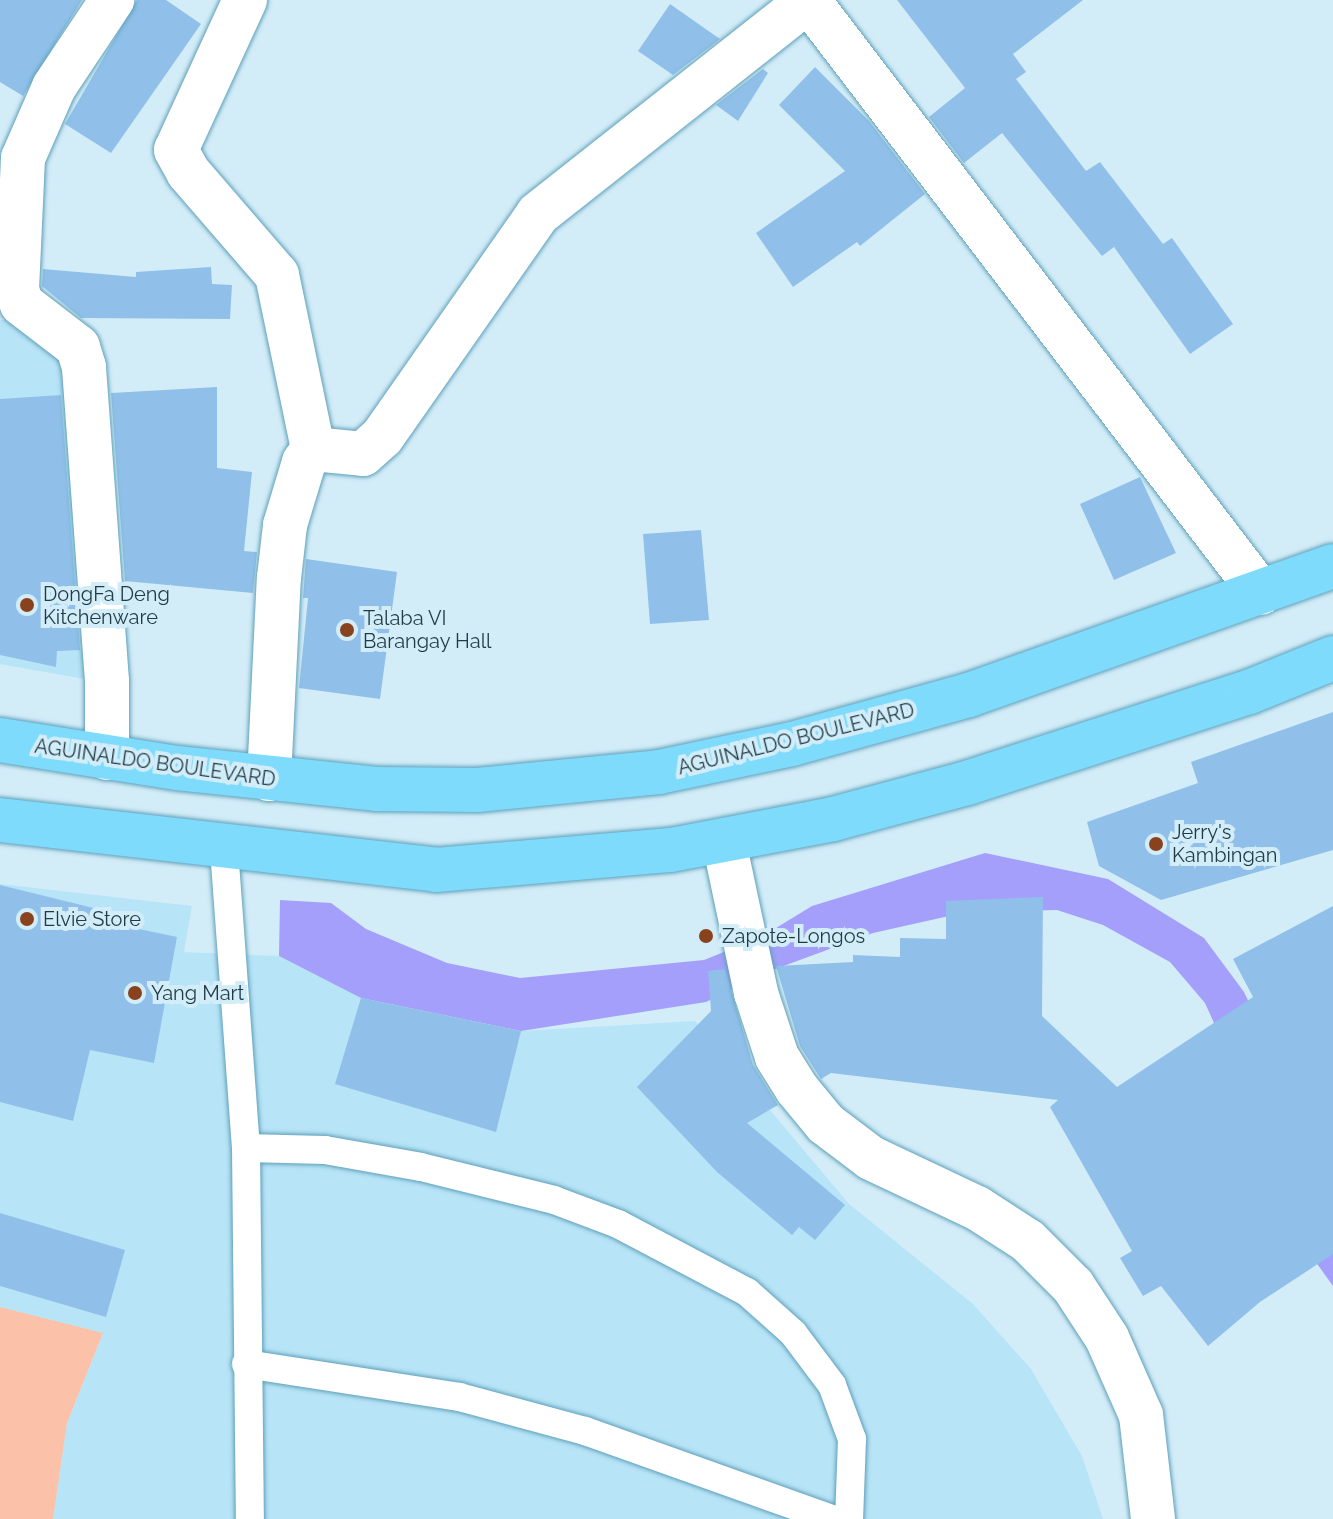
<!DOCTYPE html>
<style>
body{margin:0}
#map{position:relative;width:1333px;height:1519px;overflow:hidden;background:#d3edf8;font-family:Raleway,sans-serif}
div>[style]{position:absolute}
.built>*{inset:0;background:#b8e4f7}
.green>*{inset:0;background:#fbc2a9}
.water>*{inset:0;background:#a39ffa}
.building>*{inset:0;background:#90c0e9}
.roads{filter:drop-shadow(0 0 2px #5ea0ba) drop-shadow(0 0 2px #5ea0ba)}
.service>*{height:28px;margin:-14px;padding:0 14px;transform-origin:14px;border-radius:14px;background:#fff}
.minor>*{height:44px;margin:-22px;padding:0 22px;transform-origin:22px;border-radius:22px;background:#fff}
.trunk>*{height:44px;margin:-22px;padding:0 22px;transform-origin:22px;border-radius:22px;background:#7edbfc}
.dots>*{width:22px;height:22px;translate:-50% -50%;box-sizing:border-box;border:4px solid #d3edf8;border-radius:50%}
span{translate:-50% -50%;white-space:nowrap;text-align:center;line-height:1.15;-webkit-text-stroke:8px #d3edf8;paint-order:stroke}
.poi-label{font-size:20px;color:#1f3b46}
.left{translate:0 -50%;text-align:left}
.street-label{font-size:20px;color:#1f3b46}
</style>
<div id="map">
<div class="built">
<div style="clip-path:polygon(0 320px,15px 320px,68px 348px,90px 680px,0 664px)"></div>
<div style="clip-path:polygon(0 884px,192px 906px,184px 952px,279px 956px,361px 998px,521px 1031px,695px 1021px,849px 1204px,973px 1304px,1031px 1369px,1082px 1456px,1103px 1519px,53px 1519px,67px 1423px,103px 1333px,0 1307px)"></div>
</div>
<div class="green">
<div style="clip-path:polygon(0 1307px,103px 1333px,67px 1423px,53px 1519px,0 1519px)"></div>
</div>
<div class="water">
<div style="clip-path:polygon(985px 853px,1108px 879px,1204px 938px,1244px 992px,1333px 1177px,1333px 1286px,1295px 1233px,1253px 1109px,1205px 1003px,1170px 962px,1103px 925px,1057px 910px,967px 912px,873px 933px,770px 971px,706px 1002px,521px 1031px,361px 998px,279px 956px,280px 900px,331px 903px,366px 929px,447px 963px,520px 978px,704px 960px,761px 937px,812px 906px)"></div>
</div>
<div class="building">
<div style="clip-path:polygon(0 0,82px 0,23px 96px,0 82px)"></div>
<div style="clip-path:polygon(137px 0,166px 0,201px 24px,111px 153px,65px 124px)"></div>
<div style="clip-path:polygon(897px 0,1083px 0,1013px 54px,1026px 72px,1016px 79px,1086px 171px,1100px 162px,1163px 244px,1172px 238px,1233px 324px,1190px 354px,1114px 247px,1102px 256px,1002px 133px,964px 163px,929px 117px,965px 88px)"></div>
<div style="clip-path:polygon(670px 4px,720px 39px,673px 75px,638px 51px)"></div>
<div style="clip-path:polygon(815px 67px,869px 121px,925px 194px,860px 246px,857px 242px,793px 287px,756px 233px,845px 171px,779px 105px)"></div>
<div style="clip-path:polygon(763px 69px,768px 73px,738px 121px,716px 105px)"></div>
<div style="clip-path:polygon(211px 267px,212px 284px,232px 285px,230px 319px,81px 318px,42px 286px,43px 269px,136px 277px,136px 272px)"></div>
<div style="clip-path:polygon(217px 387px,217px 468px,252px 472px,244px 551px,257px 552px,253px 593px,125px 581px,111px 393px)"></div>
<div style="clip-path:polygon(61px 395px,80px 650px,57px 651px,56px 667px,0 655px,0 399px)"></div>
<div style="clip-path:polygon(1140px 477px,1176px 553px,1114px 580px,1080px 504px)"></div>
<div style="clip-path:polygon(701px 530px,709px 620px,650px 624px,643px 534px)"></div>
<div style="clip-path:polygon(306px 559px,397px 572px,380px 699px,299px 688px,308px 598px,303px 598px)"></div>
<div style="clip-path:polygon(1333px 712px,1333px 850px,1161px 900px,1099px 866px,1087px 822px,1198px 783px,1191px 762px)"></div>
<div style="clip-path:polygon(0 885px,122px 915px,120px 925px,177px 937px,154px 1063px,90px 1050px,73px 1121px,0 1102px)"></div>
<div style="clip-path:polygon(1043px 897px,1042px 1016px,1117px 1087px,1253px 997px,1233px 959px,1333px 906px,1333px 1254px,1260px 1302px,1208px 1346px,1161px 1286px,1143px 1296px,1120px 1258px,1132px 1251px,1050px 1107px,1058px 1100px,831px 1073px,821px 1079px,800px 1046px,776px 966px,853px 962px,853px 955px,900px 957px,900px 938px,946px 939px,946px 901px)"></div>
<div style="clip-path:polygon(725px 969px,753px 1065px,778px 1105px,747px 1123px,845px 1205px,815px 1240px,799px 1227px,792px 1235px,717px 1172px,637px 1087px,711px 1011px,708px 971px)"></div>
<div style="clip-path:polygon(361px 998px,521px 1031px,496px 1132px,335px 1084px)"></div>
<div style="clip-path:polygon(0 1213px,125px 1250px,106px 1317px,0 1286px)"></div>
</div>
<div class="roads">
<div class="service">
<div style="left:224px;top:849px;width:300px;rotate:85.8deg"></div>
<div style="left:246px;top:1148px;width:371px;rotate:89.4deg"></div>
<div style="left:246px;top:1148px;width:79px;rotate:1.5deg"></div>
<div style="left:325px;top:1150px;width:97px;rotate:10deg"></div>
<div style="left:421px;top:1167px;width:137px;rotate:13.9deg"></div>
<div style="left:554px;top:1200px;width:68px;rotate:20.6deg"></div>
<div style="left:618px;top:1224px;width:146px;rotate:27.8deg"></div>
<div style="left:747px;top:1292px;width:62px;rotate:41.7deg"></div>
<div style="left:793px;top:1333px;width:65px;rotate:53.1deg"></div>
<div style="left:832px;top:1385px;width:58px;rotate:69.7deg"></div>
<div style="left:852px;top:1439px;width:80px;rotate:92.1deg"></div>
<div style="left:246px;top:1364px;width:216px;rotate:8.8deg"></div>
<div style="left:459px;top:1397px;width:131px;rotate:15.1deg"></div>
<div style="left:585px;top:1431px;width:262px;rotate:19.6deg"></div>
</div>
<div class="minor">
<div style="left:245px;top:0;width:165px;rotate:114.7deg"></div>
<div style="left:176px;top:150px;width:25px;rotate:61deg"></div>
<div style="left:188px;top:172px;width:136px;rotate:49.2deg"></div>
<div style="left:277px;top:275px;width:178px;rotate:78.3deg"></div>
<div style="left:808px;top:0;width:746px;rotate:52.62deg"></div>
<div style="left:107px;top:758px;width:77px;rotate:-90deg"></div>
<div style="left:107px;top:681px;width:315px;rotate:-94.2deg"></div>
<div style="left:84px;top:367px;width:21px;rotate:-107deg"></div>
<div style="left:78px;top:347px;width:71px;rotate:-142.5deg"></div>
<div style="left:22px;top:304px;width:15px;rotate:-110deg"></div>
<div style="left:17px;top:290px;width:132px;rotate:-87.4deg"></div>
<div style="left:23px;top:158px;width:77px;rotate:-66.4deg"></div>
<div style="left:54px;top:87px;width:105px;rotate:-56.3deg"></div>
<div style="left:269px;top:779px;width:201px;rotate:-87.2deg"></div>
<div style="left:279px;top:578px;width:53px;rotate:-83.5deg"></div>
<div style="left:285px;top:525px;width:66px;rotate:-73.2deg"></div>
<div style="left:304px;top:462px;width:16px;rotate:-55deg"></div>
<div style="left:313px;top:449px;width:50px;rotate:5.7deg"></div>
<div style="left:363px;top:454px;width:25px;rotate:-42deg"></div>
<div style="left:382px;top:437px;width:272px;rotate:-55deg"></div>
<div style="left:538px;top:214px;width:344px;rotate:-38.3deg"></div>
<div style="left:724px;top:842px;width:154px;rotate:78deg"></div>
<div style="left:756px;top:993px;width:67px;rotate:71.8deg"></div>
<div style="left:777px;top:1057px;width:38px;rotate:58deg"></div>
<div style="left:797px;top:1089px;width:45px;rotate:50.4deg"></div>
<div style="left:826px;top:1124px;width:56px;rotate:37.1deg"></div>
<div style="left:871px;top:1158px;width:117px;rotate:25.3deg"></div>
<div style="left:977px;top:1208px;width:61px;rotate:32.9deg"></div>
<div style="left:1028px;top:1241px;width:64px;rotate:45deg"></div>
<div style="left:1073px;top:1286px;width:62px;rotate:56.8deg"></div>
<div style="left:1107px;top:1338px;width:84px;rotate:66.2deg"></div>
<div style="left:1141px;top:1415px;width:105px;rotate:83.4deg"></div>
</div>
<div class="trunk">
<div style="left:0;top:740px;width:179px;rotate:9deg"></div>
<div style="left:177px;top:768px;width:200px;rotate:6deg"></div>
<div style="left:376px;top:789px;width:101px;rotate:0.6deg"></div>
<div style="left:477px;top:790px;width:183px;rotate:-5.6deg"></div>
<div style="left:659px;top:772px;width:136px;rotate:-11.9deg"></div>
<div style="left:792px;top:744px;width:184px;rotate:-15.5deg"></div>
<div style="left:969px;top:695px;width:386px;rotate:-19.5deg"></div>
<div style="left:0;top:820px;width:439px;rotate:6.5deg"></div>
<div style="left:436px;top:870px;width:236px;rotate:-4.9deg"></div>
<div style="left:671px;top:850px;width:165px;rotate:-10.8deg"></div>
<div style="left:833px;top:819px;width:139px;rotate:-15deg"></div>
<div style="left:967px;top:783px;width:296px;rotate:-17.9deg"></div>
<div style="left:1249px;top:692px;width:91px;rotate:-22deg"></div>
</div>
</div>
<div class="dots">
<div style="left:27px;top:605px;background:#88421e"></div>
<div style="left:347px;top:630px;background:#88421e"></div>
<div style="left:1156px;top:844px;background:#88421e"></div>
<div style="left:27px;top:919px;background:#88421e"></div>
<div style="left:706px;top:936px;background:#88421e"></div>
<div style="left:135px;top:993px;background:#88421e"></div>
</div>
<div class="poi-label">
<span class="left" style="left:43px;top:606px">DongFa Deng<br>Kitchenware</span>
<span class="left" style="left:363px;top:630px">Talaba VI<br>Barangay Hall</span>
<span class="left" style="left:1172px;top:844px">Jerry's<br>Kambingan</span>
<span class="left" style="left:43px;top:919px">Elvie Store</span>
<span class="left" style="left:722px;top:936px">Zapote-Longos</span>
<span class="left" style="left:151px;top:993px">Yang Mart</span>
</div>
<div class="street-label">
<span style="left:796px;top:739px;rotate:-14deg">AGUINALDO BOULEVARD</span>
<span style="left:155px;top:763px;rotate:8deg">AGUINALDO BOULEVARD</span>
</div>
</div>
